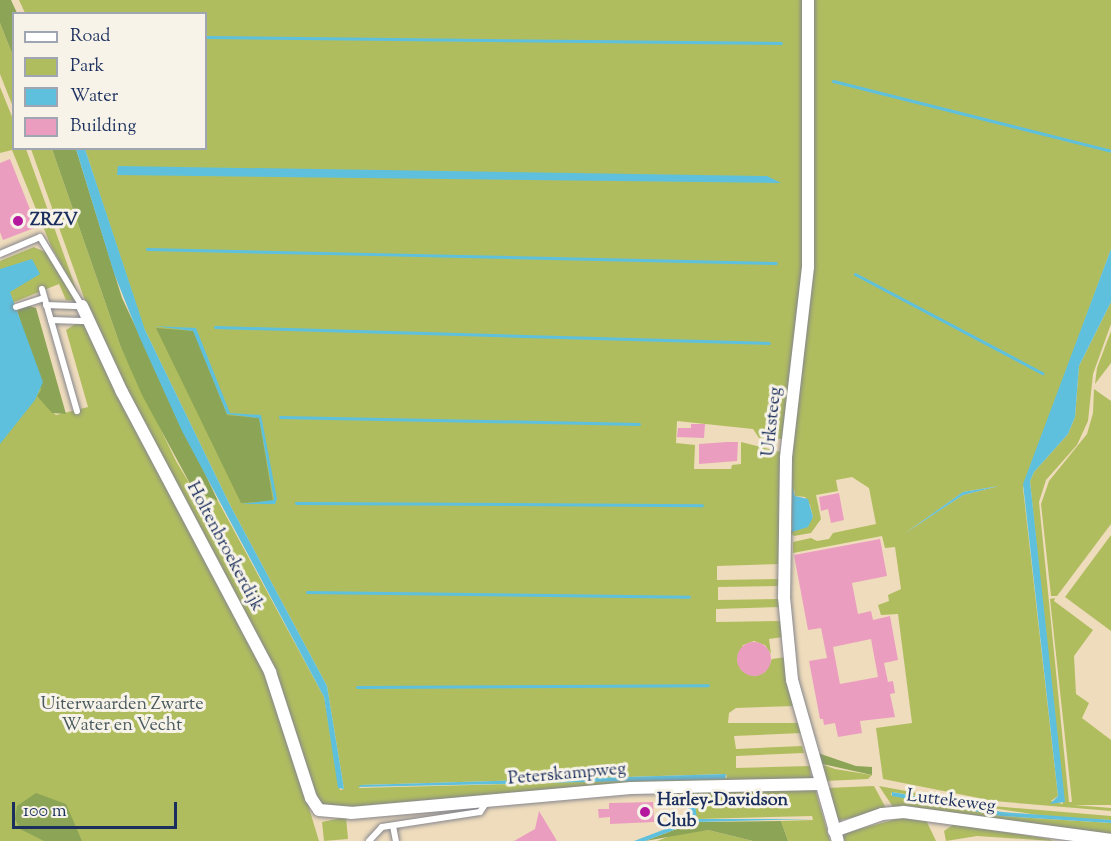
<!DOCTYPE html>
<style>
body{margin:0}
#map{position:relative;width:1111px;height:841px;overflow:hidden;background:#efdcbc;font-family:"Sorts Mill Goudy",serif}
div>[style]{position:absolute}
.green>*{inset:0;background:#b0bd5f}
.forest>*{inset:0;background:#8ca456}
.water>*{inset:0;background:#5fc0dd}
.stream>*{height:3px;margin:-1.5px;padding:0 1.5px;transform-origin:1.5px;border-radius:1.5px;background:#5fc0dd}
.building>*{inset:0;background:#eb9dc0}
.round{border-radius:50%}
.roads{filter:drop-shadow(0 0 2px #85868d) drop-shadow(0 0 2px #85868d)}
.lane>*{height:6px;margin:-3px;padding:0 3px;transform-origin:3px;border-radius:3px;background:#fff}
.street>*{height:12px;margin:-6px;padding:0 6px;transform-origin:6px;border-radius:6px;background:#fff}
.dots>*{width:16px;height:16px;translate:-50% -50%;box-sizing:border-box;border:3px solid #f7f3e8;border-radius:50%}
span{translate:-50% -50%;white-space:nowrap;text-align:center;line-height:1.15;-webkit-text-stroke:6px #f7f3e8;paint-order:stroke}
.poi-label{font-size:18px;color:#1b2f5e;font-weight:700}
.left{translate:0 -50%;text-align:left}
.street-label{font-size:18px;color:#1b2f5e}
.park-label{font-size:18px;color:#485a5e}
.legend{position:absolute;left:12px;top:12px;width:195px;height:138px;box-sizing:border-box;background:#f7f3e8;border:2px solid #9fa5b1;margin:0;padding:8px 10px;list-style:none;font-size:18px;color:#1b2f5e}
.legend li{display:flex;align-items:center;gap:12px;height:30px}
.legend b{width:30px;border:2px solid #9fa5b1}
.scale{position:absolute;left:12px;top:802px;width:165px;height:27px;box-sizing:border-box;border:3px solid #1b2f5e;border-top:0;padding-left:8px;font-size:18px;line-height:21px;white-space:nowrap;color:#1b2f5e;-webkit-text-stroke:4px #f7f3e8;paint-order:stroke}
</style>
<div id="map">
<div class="green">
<div style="clip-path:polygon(evenodd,19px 0,805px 0,806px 248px,785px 439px,759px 438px,753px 429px,677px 421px,676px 443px,695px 445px,694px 469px,731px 469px,732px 465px,741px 464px,741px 442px,781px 452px,781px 564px,717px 566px,717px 580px,779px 579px,780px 586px,718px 587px,718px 600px,780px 599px,781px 607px,716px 609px,716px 622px,782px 621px,783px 637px,769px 639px,771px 654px,765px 645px,754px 641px,743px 645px,737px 660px,741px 670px,756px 676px,765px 672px,772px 659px,786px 657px,795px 706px,736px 708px,729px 713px,728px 723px,799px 723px,802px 733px,734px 736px,736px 749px,802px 746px,804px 753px,736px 756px,736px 768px,810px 766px,811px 779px,335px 811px,319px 806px,240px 610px,92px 320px,31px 149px,52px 149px,120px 345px,176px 461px,194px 491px,218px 501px,324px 697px,340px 790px,344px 789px,327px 686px,230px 505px,143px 326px,85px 149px,206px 148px,206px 14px,25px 13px,19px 0,726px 774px,727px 778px,359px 788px,361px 785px,726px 774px)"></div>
<div style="clip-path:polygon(evenodd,810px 0,1111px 0,1111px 249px,1023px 488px,1058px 796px,1051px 801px,1063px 804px,1030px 481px,1034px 472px,1068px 434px,1075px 417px,1079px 366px,1111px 302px,1111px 324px,1093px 374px,1088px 421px,1077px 445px,1046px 480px,1039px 502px,1069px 802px,1072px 802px,1050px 599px,1055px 598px,1054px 601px,1093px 630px,1074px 656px,1076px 694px,1089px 703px,1082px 718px,1111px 740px,1111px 805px,1074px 805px,1111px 808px,1111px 811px,994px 801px,883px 779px,876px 728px,912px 723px,898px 614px,881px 615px,878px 605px,889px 601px,888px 595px,901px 589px,895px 547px,885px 548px,882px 536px,793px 553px,793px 542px,811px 538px,817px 541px,829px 539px,833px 533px,876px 524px,869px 488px,852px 477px,836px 480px,838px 491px,816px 495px,821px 519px,811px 533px,794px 536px,789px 532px,787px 481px,805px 334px,810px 0,999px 486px,963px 495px,904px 534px,963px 492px,999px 486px,810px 0,794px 488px,795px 496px,805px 497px,810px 505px,813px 517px,791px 531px,794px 488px)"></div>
<div style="clip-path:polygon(0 23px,13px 56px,13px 107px,0 74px)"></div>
<div style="clip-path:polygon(0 87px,13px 119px,14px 148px,26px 149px,79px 297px,51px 246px,12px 150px,0 153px)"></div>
<div style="clip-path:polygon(34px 247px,47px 253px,76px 301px,66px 300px,59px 284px,14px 302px,50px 410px,56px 415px,88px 407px,66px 330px,77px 323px,87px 324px,268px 673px,319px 841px,0 841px,0 261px)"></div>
<div style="clip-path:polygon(1111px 331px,1111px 363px,1095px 384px,1097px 368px)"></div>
<div style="clip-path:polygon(1094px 389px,1111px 401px,1111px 524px,1057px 596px,1051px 596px,1041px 504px,1049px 481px,1087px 434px,1093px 413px)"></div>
<div style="clip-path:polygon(1111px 535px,1111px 631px,1065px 597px)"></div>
<div style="clip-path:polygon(818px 763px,835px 769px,872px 775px,868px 779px,825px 781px)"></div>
<div style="clip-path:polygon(874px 786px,887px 810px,836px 821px,827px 788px)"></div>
<div style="clip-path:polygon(879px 786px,981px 805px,1111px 816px,1111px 820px,1050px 817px,892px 792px,891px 795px,1001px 816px,1111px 823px,1111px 835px,893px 807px)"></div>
<div style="clip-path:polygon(815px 789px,830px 841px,788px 841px,781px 821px,813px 820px,812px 816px,696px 819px,693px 797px,666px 795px,666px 792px)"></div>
<div style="clip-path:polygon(346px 817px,348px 839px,324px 841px,322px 822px)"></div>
<div style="clip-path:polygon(904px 817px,926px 820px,936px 841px,842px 841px,845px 833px)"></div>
<div style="clip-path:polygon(954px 824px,1049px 839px,1053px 841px,977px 836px,946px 841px,944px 831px)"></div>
<div style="clip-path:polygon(708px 830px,753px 841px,657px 841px,681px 832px)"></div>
</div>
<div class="forest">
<div style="clip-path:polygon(0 0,11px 0,17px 13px,14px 14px,13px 56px,0 23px)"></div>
<div style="clip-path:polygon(52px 149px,76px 149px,122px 298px,218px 501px,194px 491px,142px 395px,120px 345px)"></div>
<div style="clip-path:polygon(29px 306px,36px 308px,66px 414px,52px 413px,37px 396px,41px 390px,17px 310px)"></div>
<div style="clip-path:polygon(156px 328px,194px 331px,227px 415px,259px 418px,273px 501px,241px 503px)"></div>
<div style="clip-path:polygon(815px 752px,856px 766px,872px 767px,872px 775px,818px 763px)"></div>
<div style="clip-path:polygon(36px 793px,66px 804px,82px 841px,44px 841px,20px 829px,15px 819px,17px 806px)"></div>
<div style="clip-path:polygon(781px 821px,788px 841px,753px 841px,708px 830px,645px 841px,695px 822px)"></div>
</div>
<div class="water">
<div style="clip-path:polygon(76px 149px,85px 149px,145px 330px,230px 505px,327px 686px,344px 789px,338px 788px,324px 697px,182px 431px,139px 336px,114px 273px)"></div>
<div style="clip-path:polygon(118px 166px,767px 176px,781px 183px,117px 175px)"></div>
<div style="clip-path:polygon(1111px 249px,1111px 302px,1079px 366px,1075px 417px,1068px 434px,1034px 472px,1030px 481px,1065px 802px,1050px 804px,1058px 796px,1023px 484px)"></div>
<div style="clip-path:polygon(32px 259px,40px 274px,10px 292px,43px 382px,35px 400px,0 444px,0 269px)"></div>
<div style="clip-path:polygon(154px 326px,196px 328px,230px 413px,261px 415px,277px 499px,275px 504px,241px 504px,274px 500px,259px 418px,227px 414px,193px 331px)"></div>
<div style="clip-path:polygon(999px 486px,963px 495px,904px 534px,963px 492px)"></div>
<div style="clip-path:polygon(792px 487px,795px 496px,808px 499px,813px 517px,808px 527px,792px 532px)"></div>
<div style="clip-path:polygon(726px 774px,725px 779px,358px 787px,361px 785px)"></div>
<div style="clip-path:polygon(892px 792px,1002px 812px,1111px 820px,1111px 823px,1001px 816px,892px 796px)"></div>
<div style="clip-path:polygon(688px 797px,694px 797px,697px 819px,814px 819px,695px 822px,645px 841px,634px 841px,689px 820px)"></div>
</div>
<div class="stream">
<div style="left:206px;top:37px;width:575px;rotate:0.6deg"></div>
<div style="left:833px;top:81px;width:287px;rotate:14.1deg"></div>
<div style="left:147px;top:249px;width:629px;rotate:1.28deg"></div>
<div style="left:855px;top:274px;width:212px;rotate:27.9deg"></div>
<div style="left:215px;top:327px;width:554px;rotate:1.65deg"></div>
<div style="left:280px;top:417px;width:359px;rotate:1.1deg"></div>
<div style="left:296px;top:503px;width:406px;rotate:0.3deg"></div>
<div style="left:307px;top:592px;width:382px;rotate:0.7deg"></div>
<div style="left:357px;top:687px;width:351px;rotate:-0.3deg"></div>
</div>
<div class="building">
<div style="clip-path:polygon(10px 159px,37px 227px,3px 240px,0 232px,0 163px)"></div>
<div style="clip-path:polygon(691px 424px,705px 424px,704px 438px,677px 437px,678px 428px,691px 428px)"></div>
<div style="clip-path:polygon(727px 442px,738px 442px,737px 461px,699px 464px,699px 444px)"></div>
<div style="clip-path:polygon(839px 493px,844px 520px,831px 523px,828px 509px,821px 511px,819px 497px)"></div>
<div style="clip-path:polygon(evenodd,880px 539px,887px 576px,852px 583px,858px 614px,871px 611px,873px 620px,890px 616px,898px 660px,884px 663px,888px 682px,893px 681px,895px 693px,890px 694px,895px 717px,860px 721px,862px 733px,838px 737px,835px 723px,824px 725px,823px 719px,820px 719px,809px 661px,827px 658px,821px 628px,808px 630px,794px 555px,880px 539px,871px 639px,878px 677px,840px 684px,833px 647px,871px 639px)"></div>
<div class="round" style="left:737px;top:642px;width:34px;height:34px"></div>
<div style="clip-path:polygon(653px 802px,654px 822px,610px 824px,610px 817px,599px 818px,598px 809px,609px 809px,609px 803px)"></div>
<div style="clip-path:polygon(539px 811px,557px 841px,514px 841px,535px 829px)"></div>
</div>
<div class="roads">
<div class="lane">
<div style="left:0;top:254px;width:43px;rotate:-23deg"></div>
<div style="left:40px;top:237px;width:81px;rotate:58.7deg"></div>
<div style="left:42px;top:289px;width:127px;rotate:74deg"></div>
<div style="left:46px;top:305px;width:36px;rotate:2deg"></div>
<div style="left:16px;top:307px;width:29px;rotate:-18deg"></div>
<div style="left:51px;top:320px;width:38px;rotate:2deg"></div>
<div style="left:393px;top:826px;width:15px;rotate:79deg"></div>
<div style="left:369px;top:841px;width:19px;rotate:-47deg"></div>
<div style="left:382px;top:827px;width:99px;rotate:-8.7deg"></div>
<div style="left:480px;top:812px;width:14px;rotate:-56deg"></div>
</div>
<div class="street">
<div style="left:808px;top:0;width:267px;rotate:90deg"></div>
<div style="left:808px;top:267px;width:192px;rotate:96.6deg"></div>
<div style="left:786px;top:458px;width:139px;rotate:90.8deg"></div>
<div style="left:784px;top:597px;width:83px;rotate:84.5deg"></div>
<div style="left:792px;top:680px;width:167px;rotate:74.1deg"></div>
<div style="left:82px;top:306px;width:95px;rotate:65.1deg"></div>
<div style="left:122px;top:392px;width:317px;rotate:62.1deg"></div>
<div style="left:270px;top:672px;width:133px;rotate:72deg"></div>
<div style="left:311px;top:798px;width:14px;rotate:56deg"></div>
<div style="left:319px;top:810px;width:32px;rotate:5deg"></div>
<div style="left:351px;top:813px;width:281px;rotate:-5.1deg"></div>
<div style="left:631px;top:788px;width:189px;rotate:-1.2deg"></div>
<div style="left:834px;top:831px;width:51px;rotate:-19.5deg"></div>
<div style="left:882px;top:814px;width:22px;rotate:-5deg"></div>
<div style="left:904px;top:812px;width:209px;rotate:7.7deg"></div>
</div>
</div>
<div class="dots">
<div style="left:18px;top:221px;background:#b5179e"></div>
<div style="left:645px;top:812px;background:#b5179e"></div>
</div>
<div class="poi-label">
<span class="left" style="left:30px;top:221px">ZRZV</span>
<span class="left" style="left:657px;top:812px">Harley-Davidson<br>Club</span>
</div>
<div class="street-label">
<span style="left:773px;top:422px;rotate:-84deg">Urksteeg</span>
<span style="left:224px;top:547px;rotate:62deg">Holtenbroekerdijk</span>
<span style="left:567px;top:775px;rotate:-5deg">Peterskampweg</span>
<span style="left:951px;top:802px;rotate:7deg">Luttekeweg</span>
</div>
<div class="park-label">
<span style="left:122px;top:716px">Uiterwaarden Zwarte<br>Water en Vecht</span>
</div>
<ul class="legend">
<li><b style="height:8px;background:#fff"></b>Road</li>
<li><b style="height:16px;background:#b0bd5f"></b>Park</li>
<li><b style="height:16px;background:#5fc0dd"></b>Water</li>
<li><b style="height:16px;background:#eb9dc0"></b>Building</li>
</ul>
<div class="scale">100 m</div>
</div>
